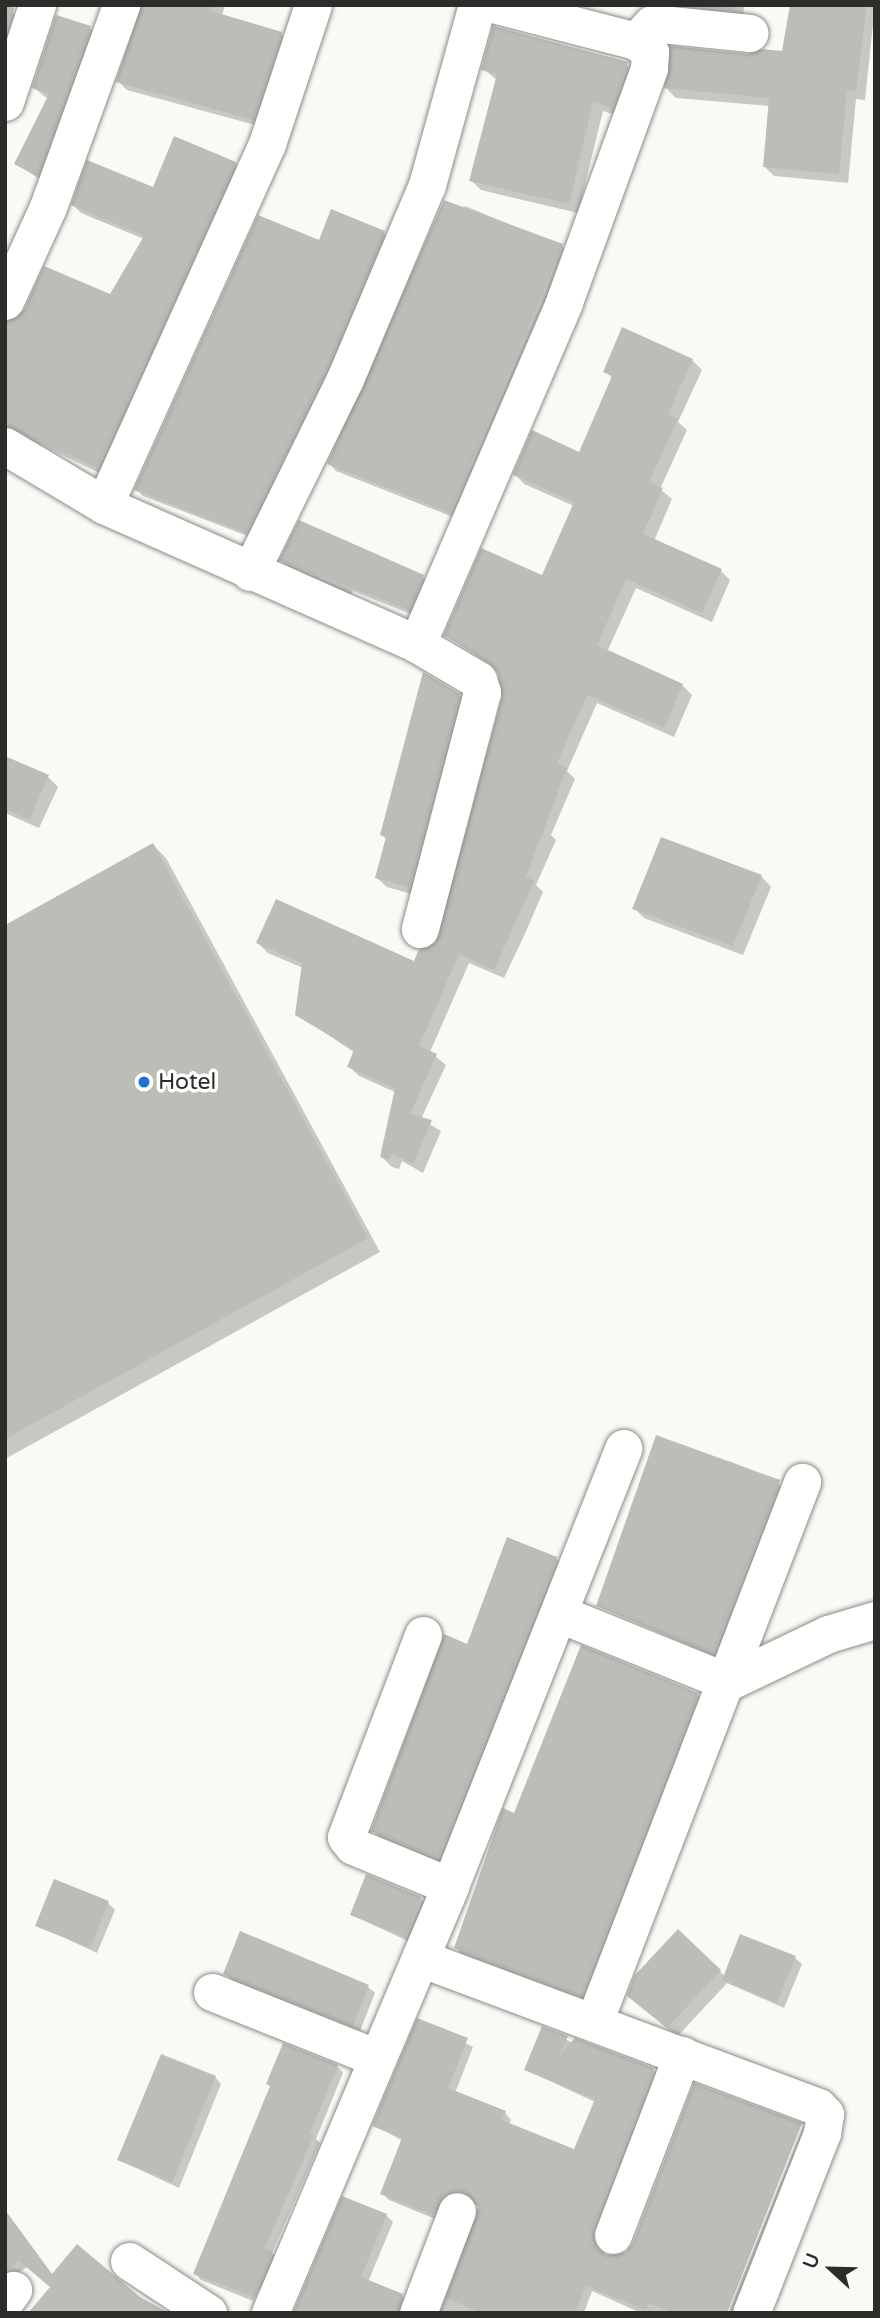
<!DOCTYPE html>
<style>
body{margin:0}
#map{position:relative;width:880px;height:2318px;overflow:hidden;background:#f7fbf4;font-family:"Varela Round",sans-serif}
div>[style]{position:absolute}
.shadow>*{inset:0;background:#0003}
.building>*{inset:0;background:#babeb7}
.roads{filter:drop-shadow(0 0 2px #898d87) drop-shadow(0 0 2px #898d87)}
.minor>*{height:37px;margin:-18.5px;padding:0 18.5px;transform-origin:18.5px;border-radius:18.5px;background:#fff}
.dots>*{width:19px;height:19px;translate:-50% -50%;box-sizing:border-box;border:4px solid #fff;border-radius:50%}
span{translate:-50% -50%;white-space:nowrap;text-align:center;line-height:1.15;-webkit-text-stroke:7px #fff;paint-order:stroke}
.poi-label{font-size:23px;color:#2b2d2a}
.left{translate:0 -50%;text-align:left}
.frame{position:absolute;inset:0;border:7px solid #2b2d2a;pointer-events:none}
.north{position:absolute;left:796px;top:2234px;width:70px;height:70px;-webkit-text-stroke:5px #fff;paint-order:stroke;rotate:292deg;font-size:19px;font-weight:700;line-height:28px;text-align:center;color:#2b2d2a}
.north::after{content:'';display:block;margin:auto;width:24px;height:32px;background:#2b2d2a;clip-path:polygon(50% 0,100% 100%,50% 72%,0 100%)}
</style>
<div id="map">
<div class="shadow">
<div style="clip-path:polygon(141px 5px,225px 5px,222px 16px,281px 34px,290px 43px,262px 127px,127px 90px,118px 81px)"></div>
<div style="clip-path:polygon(661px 5px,744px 5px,743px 19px,668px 12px)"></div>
<div style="clip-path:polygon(790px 5px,875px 5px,865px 100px,856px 99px,848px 183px,774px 176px,764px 166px,770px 106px,676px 98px,666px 88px,748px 56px,784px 53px)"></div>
<div style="clip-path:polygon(5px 7px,23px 20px,5px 78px)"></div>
<div style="clip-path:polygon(90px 28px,99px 36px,46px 183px,16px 164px,48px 99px,34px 88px)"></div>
<div style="clip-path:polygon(494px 28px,627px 65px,637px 75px,622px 117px,603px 111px,578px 213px,481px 190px,471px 180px,497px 80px,483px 69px)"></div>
<div style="clip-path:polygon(235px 163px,243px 172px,106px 476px,5px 428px,5px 336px,111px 296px,144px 239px,81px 213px,73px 205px,154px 190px)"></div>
<div style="clip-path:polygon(465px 206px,562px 246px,569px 253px,458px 519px,336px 471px,329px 463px)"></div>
<div style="clip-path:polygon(384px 233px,390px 239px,253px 538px,143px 496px,136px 489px)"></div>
<div style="clip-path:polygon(692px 360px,702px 370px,678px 422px,687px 430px,660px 489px,672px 499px,654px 541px,721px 571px,730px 580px,712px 622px,636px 588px,607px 652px,682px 685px,692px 695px,674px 737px,597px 703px,567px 771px,575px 779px,551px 835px,556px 840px,536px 885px,543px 892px,524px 936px,504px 978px,469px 963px,430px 1052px,446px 1065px,421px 1119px,441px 1131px,423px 1173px,402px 1161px,399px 1169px,392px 1167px,382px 1157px,395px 1092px,359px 1076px,349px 1066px,355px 1053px,297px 1014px,303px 968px,268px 953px,258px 943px,415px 963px,436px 946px,504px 697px,497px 669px,446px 635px,543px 577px,574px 506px,524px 484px,515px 474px,580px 454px,613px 379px,605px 371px)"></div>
<div style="clip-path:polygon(281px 560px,423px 577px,431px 585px,418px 617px,353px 591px,351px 595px,290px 568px)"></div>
<div style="clip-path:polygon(459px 695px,468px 705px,419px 896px,387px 887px,377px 878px,387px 840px,382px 835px)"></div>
<div style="clip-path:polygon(5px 758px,48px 777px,58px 787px,39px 828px,5px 813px)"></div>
<div style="clip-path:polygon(153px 845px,166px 858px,380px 1252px,5px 1459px,5px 927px)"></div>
<div style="clip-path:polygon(761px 876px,771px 887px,743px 955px,644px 918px,634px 908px)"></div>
<div style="clip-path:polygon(729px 1461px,786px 1488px,720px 1659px,598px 1606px)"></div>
<div style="clip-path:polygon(556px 1558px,563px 1565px,445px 1864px,380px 1837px,373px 1830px,468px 1646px)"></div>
<div style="clip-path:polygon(697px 1694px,704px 1701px,588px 2001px,462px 1954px,456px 1948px,515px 1815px)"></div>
<div style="clip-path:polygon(420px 1898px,427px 1905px,412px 1943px,352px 1915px)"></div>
<div style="clip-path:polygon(108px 1903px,115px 1910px,97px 1953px,37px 1925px)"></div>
<div style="clip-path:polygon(678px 1931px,725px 1976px,795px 1958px,802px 1964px,784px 2008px,727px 1983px,677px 2037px,629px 1995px)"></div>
<div style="clip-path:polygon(241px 1933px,368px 1987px,375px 1993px,360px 2031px,232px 1980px,225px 1973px)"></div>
<div style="clip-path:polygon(418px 2020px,473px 2047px,455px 2093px,505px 2113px,511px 2120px,509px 2125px,575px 2152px,595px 2102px,526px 2070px,543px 2028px,573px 2043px,653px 2070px,660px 2076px,599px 2235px,606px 2257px,627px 2253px,634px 2243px,695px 2085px,801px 2125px,725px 2313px,641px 2313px,592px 2291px,584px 2313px,439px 2313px,480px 2208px,471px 2197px,451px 2201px,440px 2221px,389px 2200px,382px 2193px,403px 2141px,374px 2125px)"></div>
<div style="clip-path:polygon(337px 2066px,343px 2073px,316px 2139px,320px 2143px,272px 2253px,277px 2258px,253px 2301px,201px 2280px,195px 2273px,271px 2087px,268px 2084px)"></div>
<div style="clip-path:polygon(215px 2077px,221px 2084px,179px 2188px,119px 2160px)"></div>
<div style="clip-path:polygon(803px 2127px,808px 2132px,736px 2313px,728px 2313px)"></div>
<div style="clip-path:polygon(5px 2210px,53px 2276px,139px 2298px,52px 2287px,27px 2267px,5px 2282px)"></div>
<div style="clip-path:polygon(386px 2215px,393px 2222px,368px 2282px,402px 2296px,409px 2302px,406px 2313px,295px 2313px)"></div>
</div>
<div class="building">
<div style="clip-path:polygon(5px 5px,14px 8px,5px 34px)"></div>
<div style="clip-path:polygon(141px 5px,212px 5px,211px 11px,282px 32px,253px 120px,116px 82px)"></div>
<div style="clip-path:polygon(684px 5px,734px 5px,733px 10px)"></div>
<div style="clip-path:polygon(790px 5px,867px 5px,856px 91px,847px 90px,839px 174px,763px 167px,769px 98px,664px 88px,670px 46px,748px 54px,762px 49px,782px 51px)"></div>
<div style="clip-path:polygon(56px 15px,91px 26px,37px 176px,14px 164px,49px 94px,32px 88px)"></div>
<div style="clip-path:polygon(493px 26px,628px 62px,612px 108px,593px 102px,569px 204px,469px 181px,497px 74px,481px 70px)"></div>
<div style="clip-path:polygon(174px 136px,236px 162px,97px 468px,5px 425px,5px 322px,24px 310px,44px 266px,110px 294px,144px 236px,71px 205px,87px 160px,153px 187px)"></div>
<div style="clip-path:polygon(444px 200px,563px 244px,450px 513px,327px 464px)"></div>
<div style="clip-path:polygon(331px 209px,385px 231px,326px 370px,246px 533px,134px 490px,258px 215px,319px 240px)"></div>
<div style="clip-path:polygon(622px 327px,693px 359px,668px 414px,678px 419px,649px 482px,663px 488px,643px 534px,722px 569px,702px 613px,626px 579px,597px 645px,683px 684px,664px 728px,587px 695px,557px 763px,567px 768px,526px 877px,534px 881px,494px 970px,459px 954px,419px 1046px,437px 1054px,410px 1114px,432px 1120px,413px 1164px,392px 1153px,389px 1160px,380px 1157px,395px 1088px,347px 1067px,354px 1050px,295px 1015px,302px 963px,256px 943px,276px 899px,414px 961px,419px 949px,435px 943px,502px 697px,498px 673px,489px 663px,444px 635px,481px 548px,542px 575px,574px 502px,513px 475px,532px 430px,579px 452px,612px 376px,603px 372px)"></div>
<div style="clip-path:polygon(299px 520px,424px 575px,409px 610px,279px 560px)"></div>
<div style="clip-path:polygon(423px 672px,460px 694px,409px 887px,375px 878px,386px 837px,380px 835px)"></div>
<div style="clip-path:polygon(5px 756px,49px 775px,29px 820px,5px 809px)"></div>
<div style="clip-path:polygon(661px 837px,762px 875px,733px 946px,632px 909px)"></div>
<div style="clip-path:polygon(153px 843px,368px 1238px,5px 1439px,5px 925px)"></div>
<div style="clip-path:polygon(656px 1435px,780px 1480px,713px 1653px,596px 1606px)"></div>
<div style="clip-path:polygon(507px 1537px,557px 1557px,438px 1858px,371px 1831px,444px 1634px,467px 1644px)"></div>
<div style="clip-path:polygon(581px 1645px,698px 1693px,581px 1996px,454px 1948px,503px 1808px,514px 1813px)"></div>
<div style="clip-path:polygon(366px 1874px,421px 1897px,405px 1937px,350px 1915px)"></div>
<div style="clip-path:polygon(54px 1879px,109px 1901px,90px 1948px,35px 1926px)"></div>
<div style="clip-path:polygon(678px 1929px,721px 1970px,667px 2028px,627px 1996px,635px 1975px)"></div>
<div style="clip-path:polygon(240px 1931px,369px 1985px,353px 2026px,223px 1974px)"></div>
<div style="clip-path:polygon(740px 1934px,796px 1956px,777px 2003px,722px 1980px)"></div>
<div style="clip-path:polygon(417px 2018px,468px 2038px,448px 2088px,506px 2111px,502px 2120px,574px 2149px,595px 2099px,524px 2070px,542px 2026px,568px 2036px,560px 2054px,575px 2038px,654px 2068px,593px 2227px,596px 2248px,606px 2255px,626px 2252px,633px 2243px,694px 2083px,802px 2123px,727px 2313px,674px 2313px,649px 2303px,646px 2310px,586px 2286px,575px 2313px,483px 2313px,446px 2298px,478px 2207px,465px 2192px,453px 2190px,443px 2195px,433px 2215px,380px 2194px,402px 2138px,372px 2126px)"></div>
<div style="clip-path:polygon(283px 2043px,338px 2065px,310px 2133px,314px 2135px,265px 2248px,273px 2251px,254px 2297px,193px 2274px,270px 2086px,266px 2084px)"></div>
<div style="clip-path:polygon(161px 2054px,216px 2076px,172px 2182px,117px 2160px)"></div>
<div style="clip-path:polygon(342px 2196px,387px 2214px,361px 2277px,403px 2294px,398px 2313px,293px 2313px)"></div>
<div style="clip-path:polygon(5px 2210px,52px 2274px,77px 2244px,140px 2297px,169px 2313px,28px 2313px,50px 2287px,19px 2261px,5px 2271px)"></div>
</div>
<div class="roads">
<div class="minor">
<div style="left:636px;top:41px;width:23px;rotate:-47deg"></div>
<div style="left:652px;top:24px;width:9px"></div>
<div style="left:661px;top:24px;width:89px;rotate:5.8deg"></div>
<div style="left:5px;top:102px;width:102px;rotate:-71.7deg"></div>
<div style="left:5px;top:301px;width:103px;rotate:-65.4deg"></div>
<div style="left:48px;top:207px;width:215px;rotate:-70.1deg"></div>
<div style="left:5px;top:446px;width:115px;rotate:30.8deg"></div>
<div style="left:104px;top:505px;width:342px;rotate:23.9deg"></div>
<div style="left:417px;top:644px;width:71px;rotate:30.5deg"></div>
<div style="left:478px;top:680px;width:13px;rotate:72deg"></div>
<div style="left:482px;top:692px;width:245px;rotate:104.7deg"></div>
<div style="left:104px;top:505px;width:396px;rotate:-65.7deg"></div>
<div style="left:267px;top:144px;width:146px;rotate:-71.7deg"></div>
<div style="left:250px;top:572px;width:215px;rotate:-63.8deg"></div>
<div style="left:345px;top:379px;width:211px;rotate:-67.1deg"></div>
<div style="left:427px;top:185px;width:187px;rotate:-74.5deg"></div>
<div style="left:417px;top:644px;width:372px;rotate:-66.7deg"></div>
<div style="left:564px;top:302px;width:249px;rotate:-70deg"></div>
<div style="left:649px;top:68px;width:16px;rotate:-86deg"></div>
<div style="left:650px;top:52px;width:18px;rotate:-142deg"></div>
<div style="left:636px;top:41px;width:144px;rotate:-165.5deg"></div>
<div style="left:560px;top:1614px;width:181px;rotate:22deg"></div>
<div style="left:728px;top:1682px;width:111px;rotate:-25.6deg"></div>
<div style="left:828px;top:1634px;width:49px;rotate:-16.6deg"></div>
<div style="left:423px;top:1635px;width:216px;rotate:110.9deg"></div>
<div style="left:346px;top:1837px;width:11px;rotate:52deg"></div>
<div style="left:353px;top:1846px;width:105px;rotate:22.4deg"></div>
<div style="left:420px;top:1958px;width:425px;rotate:20.5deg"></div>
<div style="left:818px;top:2107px;width:10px;rotate:45deg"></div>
<div style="left:825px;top:2114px;width:19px;rotate:99deg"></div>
<div style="left:822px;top:2133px;width:193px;rotate:111.5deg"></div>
<div style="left:212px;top:1992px;width:178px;rotate:21.8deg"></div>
<div style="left:594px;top:2022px;width:579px;rotate:-68.93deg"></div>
<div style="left:613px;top:2235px;width:193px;rotate:-69deg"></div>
<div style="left:129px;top:2261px;width:95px;rotate:33.4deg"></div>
<div style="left:5px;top:2301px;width:14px;rotate:-54deg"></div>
<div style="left:270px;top:2313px;width:463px;rotate:-67.1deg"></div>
<div style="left:450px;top:1886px;width:471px;rotate:-68.4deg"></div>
<div style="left:418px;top:2313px;width:109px;rotate:-69.1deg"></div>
</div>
</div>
<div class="dots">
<div style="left:144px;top:1082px;background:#236fda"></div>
</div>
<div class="poi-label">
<span class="left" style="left:158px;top:1082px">Hotel</span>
</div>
<div class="frame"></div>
<div class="north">U</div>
</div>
